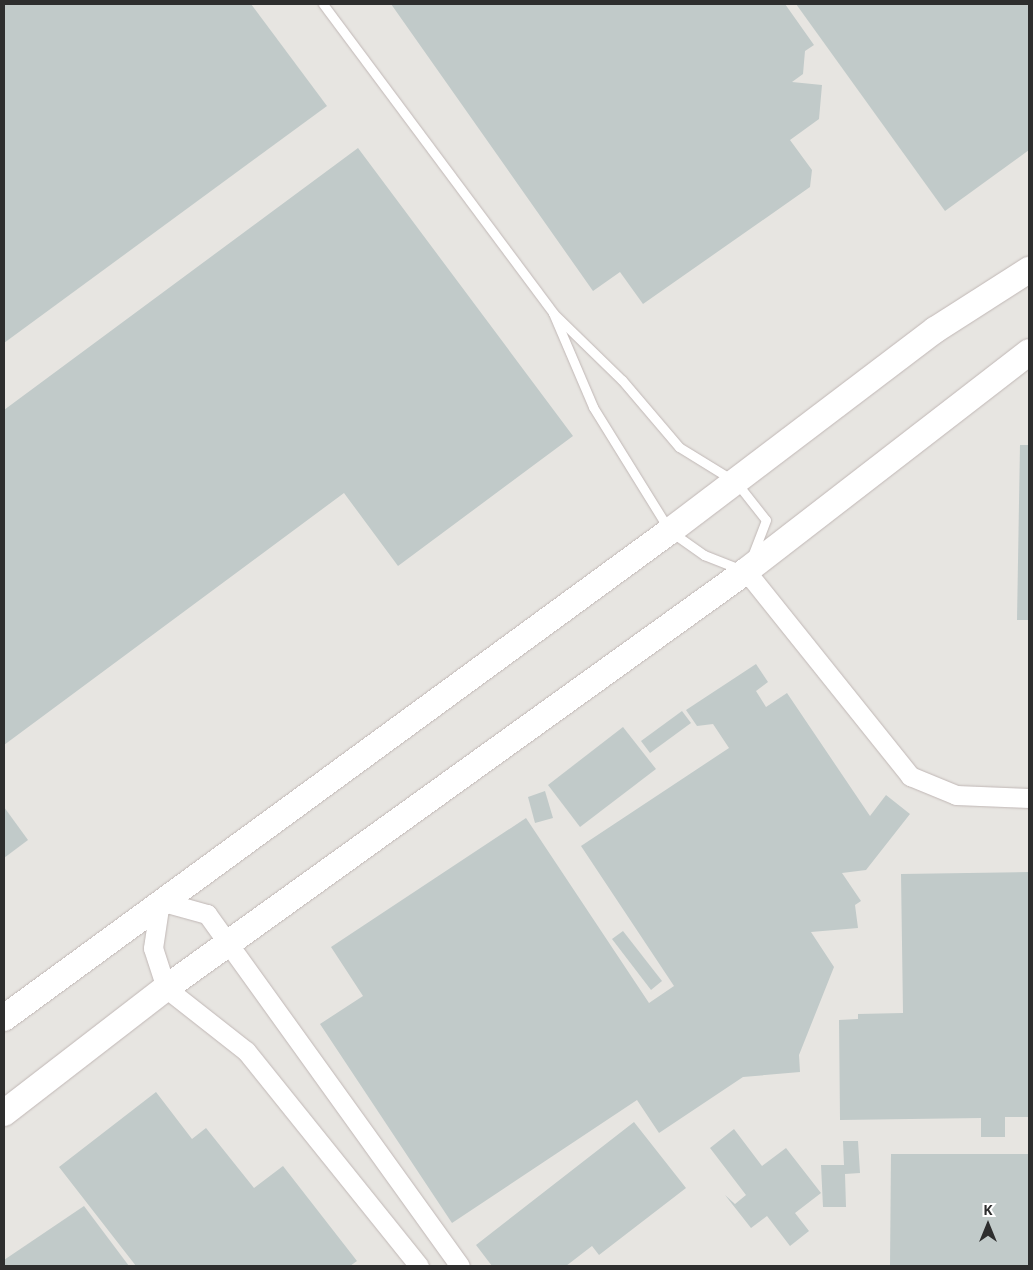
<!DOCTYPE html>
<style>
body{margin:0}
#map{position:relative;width:1033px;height:1270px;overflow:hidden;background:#e2eeed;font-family:"Noto Sans",sans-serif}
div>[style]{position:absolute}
.industrial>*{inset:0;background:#e7e5e1}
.building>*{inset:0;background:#c1cac9}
.roads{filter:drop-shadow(0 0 1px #c0b7b5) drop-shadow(0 0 1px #c0b7b5)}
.lane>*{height:9px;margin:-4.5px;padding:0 4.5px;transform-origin:4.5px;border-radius:4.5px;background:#fff}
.street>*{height:19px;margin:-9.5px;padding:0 9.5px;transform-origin:9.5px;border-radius:9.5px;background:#fff}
.secondary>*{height:26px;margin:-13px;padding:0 13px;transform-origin:13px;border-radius:13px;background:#fff}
span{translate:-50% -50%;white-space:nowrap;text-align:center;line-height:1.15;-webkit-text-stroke:5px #fff;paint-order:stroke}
.frame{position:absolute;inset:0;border:5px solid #2e2e2e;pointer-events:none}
.north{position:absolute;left:963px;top:1200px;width:50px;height:50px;-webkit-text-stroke:4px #fff;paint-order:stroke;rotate:0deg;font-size:14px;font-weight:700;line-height:20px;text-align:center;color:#2e2e2e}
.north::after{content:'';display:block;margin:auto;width:18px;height:22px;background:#2e2e2e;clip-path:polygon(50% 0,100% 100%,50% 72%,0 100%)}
</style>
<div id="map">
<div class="industrial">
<div style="clip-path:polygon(4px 4px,1029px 4px,1029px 1266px,4px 1266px)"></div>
</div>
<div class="building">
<div style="clip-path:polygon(4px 4px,251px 4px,327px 106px,4px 343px)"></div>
<div style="clip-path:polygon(391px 4px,785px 4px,814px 45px,805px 51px,803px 74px,792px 82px,822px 85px,819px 119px,790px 140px,812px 170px,810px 187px,643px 304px,620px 272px,593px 291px)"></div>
<div style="clip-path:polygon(796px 4px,1029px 4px,1029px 150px,945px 211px)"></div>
<div style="clip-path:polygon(358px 148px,573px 436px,398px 566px,344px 493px,4px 745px,4px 410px)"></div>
<div style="clip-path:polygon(1020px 445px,1029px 445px,1029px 620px,1017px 620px)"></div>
<div style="clip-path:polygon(756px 664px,768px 682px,756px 691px,766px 707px,787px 693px,870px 816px,886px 795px,910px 814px,866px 870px,842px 873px,861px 901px,855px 905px,858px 928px,811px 932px,834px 967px,799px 1055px,800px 1072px,743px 1077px,659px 1133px,637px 1100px,452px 1223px,320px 1024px,363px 996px,331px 947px,526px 818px,649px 1003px,674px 986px,581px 846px,729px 748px,713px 724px,697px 726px,686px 710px)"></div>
<div style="clip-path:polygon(682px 711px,691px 723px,650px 753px,641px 741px)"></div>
<div style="clip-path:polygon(623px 727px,656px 769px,580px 827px,548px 785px)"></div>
<div style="clip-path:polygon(545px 791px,553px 818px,535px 823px,528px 797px)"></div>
<div style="clip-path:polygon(4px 807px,28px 840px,4px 858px)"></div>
<div style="clip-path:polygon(1029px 872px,1029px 1117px,1005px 1117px,1005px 1137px,981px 1137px,981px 1118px,840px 1120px,839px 1020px,858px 1019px,858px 1014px,903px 1013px,901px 874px)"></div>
<div style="clip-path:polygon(623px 931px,662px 981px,651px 990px,612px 939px)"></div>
<div style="clip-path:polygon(156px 1092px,192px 1139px,206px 1128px,254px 1188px,283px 1166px,357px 1261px,350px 1266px,136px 1266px,59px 1167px)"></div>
<div style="clip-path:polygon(634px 1122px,686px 1188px,599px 1255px,592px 1246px,566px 1266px,492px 1266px,476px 1245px)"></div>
<div style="clip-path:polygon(734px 1129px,762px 1166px,786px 1148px,821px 1193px,795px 1213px,809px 1231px,790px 1246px,767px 1216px,751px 1228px,725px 1195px,735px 1204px,746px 1195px,710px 1148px)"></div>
<div style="clip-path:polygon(843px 1141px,858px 1141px,860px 1173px,845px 1174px,846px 1207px,823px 1207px,821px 1165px,844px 1165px)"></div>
<div style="clip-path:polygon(891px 1154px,1029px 1154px,1029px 1266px,890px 1266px)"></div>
<div style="clip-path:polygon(84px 1206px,129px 1266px,4px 1266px,4px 1260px)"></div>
</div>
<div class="roads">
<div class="lane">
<div style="left:323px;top:4px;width:385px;rotate:53.3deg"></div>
<div style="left:553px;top:313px;width:96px;rotate:44.2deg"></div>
<div style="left:622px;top:380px;width:88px;rotate:49.6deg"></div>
<div style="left:679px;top:447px;width:67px;rotate:31.6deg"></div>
<div style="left:736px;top:482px;width:48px;rotate:51.7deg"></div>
<div style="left:766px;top:520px;width:39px;rotate:111deg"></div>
<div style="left:553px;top:313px;width:102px;rotate:66.9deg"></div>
<div style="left:593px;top:407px;width:146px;rotate:58.2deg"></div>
<div style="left:670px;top:531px;width:42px;rotate:35.2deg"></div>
<div style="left:704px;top:555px;width:41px;rotate:21.5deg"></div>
</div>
<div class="street">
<div style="left:746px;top:571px;width:263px;rotate:51.3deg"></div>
<div style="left:910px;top:776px;width:50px;rotate:22.4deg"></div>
<div style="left:956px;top:795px;width:73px;rotate:2.4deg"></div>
<div style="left:419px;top:1266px;width:276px;rotate:-128.8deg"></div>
<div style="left:246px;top:1051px;width:102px;rotate:-141.8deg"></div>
<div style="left:166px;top:988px;width:42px;rotate:-108deg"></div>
<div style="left:153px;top:948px;width:48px;rotate:-81.5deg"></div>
<div style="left:160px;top:901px;width:49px;rotate:15.5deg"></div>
<div style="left:207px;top:914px;width:433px;rotate:54.3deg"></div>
</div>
<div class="secondary">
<div style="left:4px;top:1018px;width:825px;rotate:-36.18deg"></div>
<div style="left:670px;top:531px;width:333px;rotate:-37.2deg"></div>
<div style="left:935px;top:330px;width:112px;rotate:-32.6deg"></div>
<div style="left:4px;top:1113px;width:205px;rotate:-37.7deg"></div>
<div style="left:166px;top:988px;width:714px;rotate:-35.71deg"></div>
<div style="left:746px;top:571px;width:358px;rotate:-37.7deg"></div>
</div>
</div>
<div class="frame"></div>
<div class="north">K</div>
</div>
